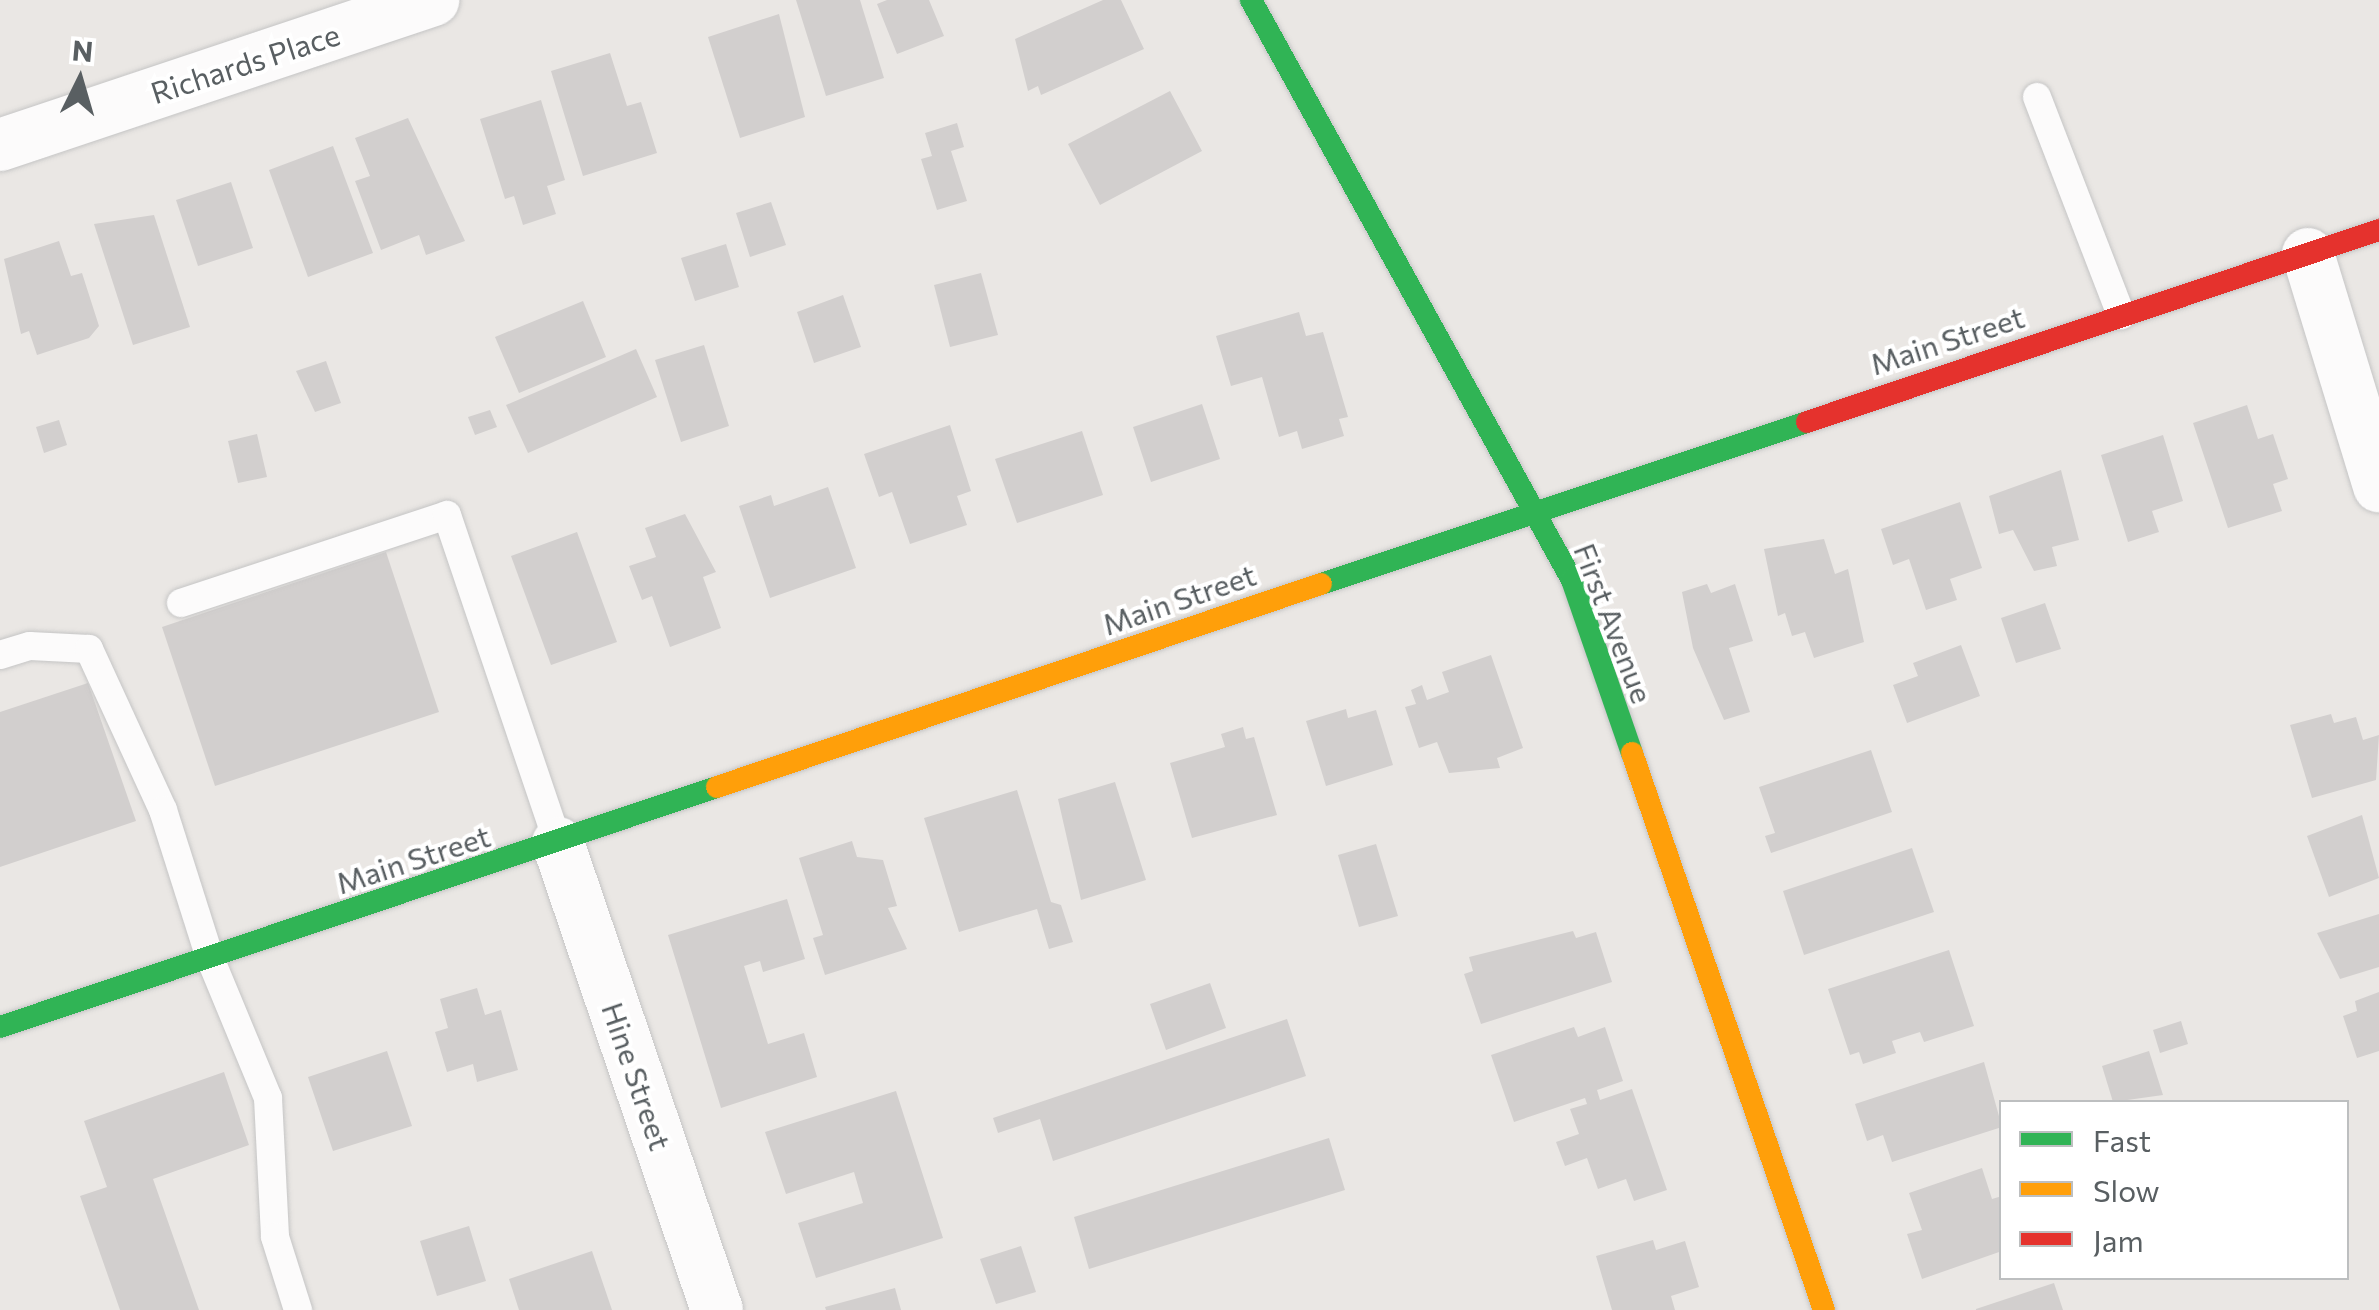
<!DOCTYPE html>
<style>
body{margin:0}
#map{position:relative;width:2379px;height:1310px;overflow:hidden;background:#eae7e4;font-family:Commissioner,sans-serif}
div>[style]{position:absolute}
.building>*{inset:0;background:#d2cfce}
.roads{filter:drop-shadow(0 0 2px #c5c5c5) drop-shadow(0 0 2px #c5c5c5)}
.lane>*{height:28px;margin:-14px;padding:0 14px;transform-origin:14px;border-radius:14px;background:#fcfbfb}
.street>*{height:52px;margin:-26px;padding:0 26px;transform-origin:26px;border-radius:26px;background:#fcfbfb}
.fast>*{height:22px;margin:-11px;padding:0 11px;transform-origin:11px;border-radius:11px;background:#30b455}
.slow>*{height:22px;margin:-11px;padding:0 11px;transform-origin:11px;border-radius:11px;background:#ff9f0a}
.jam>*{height:22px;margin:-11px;padding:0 11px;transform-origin:11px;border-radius:11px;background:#e5322d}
span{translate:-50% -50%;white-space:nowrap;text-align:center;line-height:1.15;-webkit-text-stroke:8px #fff;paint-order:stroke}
.street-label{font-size:30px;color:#595f62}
.legend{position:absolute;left:1999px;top:1100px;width:350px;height:180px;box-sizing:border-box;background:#fff;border:2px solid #bdbfc0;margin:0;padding:12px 18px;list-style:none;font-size:30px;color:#595f62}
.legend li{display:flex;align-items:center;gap:20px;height:50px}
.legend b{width:50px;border:2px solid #bdbfc0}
.north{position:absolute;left:30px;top:30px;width:100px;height:100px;-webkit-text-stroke:8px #fff;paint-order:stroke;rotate:5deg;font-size:28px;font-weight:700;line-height:40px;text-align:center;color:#595f62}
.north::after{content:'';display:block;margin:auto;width:35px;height:45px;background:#595f62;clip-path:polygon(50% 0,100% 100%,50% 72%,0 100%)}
</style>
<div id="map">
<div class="building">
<div style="clip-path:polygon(796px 0,860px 0,884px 78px,826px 96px)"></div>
<div style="clip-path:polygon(887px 0,929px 0,944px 36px,897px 54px,877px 4px)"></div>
<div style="clip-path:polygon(1103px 0,1121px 0,1144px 49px,1041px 95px,1038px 86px,1028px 91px,1015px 39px)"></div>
<div style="clip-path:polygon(779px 14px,805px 117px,740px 138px,708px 37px)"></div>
<div style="clip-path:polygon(610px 53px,627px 106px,641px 102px,657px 153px,583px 176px,551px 71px)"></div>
<div style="clip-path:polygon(1170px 91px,1202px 151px,1100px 205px,1068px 144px)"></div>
<div style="clip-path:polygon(541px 100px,565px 180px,547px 186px,556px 214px,523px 225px,514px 196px,505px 199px,480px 119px)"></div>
<div style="clip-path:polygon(408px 118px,465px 241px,426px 255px,419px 235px,381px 250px,355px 181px,370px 176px,355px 138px)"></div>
<div style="clip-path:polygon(957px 123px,964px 147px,951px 151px,967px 201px,937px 210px,921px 159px,932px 156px,925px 133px)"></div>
<div style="clip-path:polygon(333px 146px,373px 253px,308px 277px,269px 170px)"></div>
<div style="clip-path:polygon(231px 182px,253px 248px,198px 266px,176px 200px)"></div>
<div style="clip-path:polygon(771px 202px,786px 245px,750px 257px,736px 213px)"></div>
<div style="clip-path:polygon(154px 215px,190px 327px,133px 345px,94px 224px)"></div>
<div style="clip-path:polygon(59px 241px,71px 276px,82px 273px,99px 326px,89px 338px,37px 355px,29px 331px,21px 334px,4px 259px)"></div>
<div style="clip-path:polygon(726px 244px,739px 287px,695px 301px,681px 258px)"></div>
<div style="clip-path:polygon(981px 273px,998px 335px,950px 347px,934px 285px)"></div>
<div style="clip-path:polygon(843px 295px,861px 347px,814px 363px,797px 312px)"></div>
<div style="clip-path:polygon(583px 301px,606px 357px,519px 393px,495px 337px)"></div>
<div style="clip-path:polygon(1299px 312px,1306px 336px,1323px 332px,1348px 417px,1339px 419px,1344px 436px,1302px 449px,1297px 431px,1279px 437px,1262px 377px,1231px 386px,1216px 336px)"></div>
<div style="clip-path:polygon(704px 345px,729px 426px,681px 442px,655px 360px)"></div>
<div style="clip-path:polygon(636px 349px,657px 397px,528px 453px,506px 405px)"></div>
<div style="clip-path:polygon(326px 361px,341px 403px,315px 412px,296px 371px)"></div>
<div style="clip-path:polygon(1202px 404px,1220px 459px,1151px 482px,1133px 427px)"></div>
<div style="clip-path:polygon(2247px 405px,2258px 439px,2273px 434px,2288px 479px,2273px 484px,2282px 511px,2228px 528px,2193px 423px)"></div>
<div style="clip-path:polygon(490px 410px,497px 427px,475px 435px,468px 417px)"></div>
<div style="clip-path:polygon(59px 420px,67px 445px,44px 453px,36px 427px)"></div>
<div style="clip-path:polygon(950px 425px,971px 491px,957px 496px,967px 525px,910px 544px,892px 492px,879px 497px,864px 454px)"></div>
<div style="clip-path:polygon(1082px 431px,1103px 495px,1017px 523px,995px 459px)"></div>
<div style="clip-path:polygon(257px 434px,267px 477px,238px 483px,228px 441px)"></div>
<div style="clip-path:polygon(2163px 435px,2183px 501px,2152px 511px,2159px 532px,2128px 542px,2101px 455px)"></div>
<div style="clip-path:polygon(2061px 470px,2079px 540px,2052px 547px,2057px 566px,2034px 571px,2013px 530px,1999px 534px,1989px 496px)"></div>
<div style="clip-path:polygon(828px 487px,856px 568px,770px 598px,739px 506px,771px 495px,774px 506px)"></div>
<div style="clip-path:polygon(1960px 502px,1982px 568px,1950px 579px,1957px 600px,1926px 610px,1909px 559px,1893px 565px,1881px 529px)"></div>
<div style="clip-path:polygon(685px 514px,716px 572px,703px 577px,721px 628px,670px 647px,652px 596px,642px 600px,629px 566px,656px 557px,645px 528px)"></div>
<div style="clip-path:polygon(577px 532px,617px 642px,551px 665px,511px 556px)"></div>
<div style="clip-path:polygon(1824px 539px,1835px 574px,1848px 569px,1864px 642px,1814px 658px,1805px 632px,1792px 636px,1785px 613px,1778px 616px,1764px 549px)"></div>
<div style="clip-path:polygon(386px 552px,439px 712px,215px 786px,162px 627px)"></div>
<div style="clip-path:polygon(1707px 584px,1711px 593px,1735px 584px,1753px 641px,1729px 648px,1750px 712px,1724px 720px,1693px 648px,1682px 592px)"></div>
<div style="clip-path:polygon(2045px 603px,2061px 649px,2016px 663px,2001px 618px)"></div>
<div style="clip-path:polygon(1961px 645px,1980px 696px,1907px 723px,1893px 685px,1918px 676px,1913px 663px)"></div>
<div style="clip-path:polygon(1491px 655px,1523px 748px,1497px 758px,1500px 768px,1449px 773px,1437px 742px,1419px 748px,1405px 707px,1416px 704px,1411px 690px,1422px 685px,1427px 700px,1449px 692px,1442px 672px)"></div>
<div style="clip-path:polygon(88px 683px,136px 821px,0 867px,0 712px)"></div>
<div style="clip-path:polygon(1346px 709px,1348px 718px,1376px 710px,1393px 765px,1326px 786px,1306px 721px)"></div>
<div style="clip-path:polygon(2331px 714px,2334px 723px,2356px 717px,2363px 740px,2379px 735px,2376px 780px,2312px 798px,2290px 725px)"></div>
<div style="clip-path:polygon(1243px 727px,1246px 739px,1254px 737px,1277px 815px,1192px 838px,1170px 763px,1225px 747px,1221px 734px)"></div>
<div style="clip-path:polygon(1871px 750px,1892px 812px,1771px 853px,1765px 836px,1775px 833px,1759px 787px)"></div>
<div style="clip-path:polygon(1115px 782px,1146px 880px,1081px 900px,1058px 799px)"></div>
<div style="clip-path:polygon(1017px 790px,1051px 902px,1061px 905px,1073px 942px,1049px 949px,1037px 909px,959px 932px,924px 818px)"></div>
<div style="clip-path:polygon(2362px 815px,2379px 878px,2329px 897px,2307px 836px)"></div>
<div style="clip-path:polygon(852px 841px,857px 857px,883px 860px,897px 906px,888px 908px,907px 949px,825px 975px,813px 938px,823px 935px,799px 858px)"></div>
<div style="clip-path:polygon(1376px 844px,1398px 916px,1359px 927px,1338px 855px)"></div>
<div style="clip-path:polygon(1912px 848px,1934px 912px,1804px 955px,1783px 891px)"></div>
<div style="clip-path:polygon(787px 899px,805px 959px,763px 972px,760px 961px,744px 966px,768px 1044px,804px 1033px,817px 1077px,721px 1108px,668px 935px)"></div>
<div style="clip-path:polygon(2379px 914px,2379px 967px,2340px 979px,2317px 933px)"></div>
<div style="clip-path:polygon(1573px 931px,1576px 938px,1596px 932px,1612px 982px,1481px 1024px,1464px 974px,1473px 971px,1469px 957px)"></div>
<div style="clip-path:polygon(1949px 950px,1974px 1026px,1924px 1042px,1920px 1032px,1892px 1041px,1896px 1053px,1863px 1064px,1859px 1052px,1850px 1055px,1828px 989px)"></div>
<div style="clip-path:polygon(1210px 983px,1226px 1028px,1166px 1050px,1150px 1004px)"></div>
<div style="clip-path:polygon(477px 988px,485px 1015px,501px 1010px,518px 1070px,477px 1082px,473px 1064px,447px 1072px,435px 1032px,448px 1028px,440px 999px)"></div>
<div style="clip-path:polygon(2379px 992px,2379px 1051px,2357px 1058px,2343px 1016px,2357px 1011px,2355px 1001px)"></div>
<div style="clip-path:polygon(1287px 1019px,1306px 1076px,1053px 1161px,1040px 1119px,998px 1133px,993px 1118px)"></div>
<div style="clip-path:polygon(2181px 1021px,2188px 1044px,2160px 1053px,2153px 1030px)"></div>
<div style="clip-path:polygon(1574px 1027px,1578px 1037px,1605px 1027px,1623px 1081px,1597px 1090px,1600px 1100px,1632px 1089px,1667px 1190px,1634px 1201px,1626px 1179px,1598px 1189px,1587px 1158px,1565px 1166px,1556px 1142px,1579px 1134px,1570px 1109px,1587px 1104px,1585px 1098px,1514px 1122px,1491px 1055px)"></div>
<div style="clip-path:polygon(387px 1051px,412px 1126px,333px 1151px,308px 1077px)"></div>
<div style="clip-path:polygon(2149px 1051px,2163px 1095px,2113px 1102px,2102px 1066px)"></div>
<div style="clip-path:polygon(1984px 1062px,2002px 1127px,1892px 1162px,1883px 1135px,1867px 1141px,1855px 1104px)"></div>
<div style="clip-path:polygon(224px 1072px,249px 1145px,153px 1179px,199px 1310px,120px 1310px,80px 1196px,107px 1187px,84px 1121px)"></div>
<div style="clip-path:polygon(896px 1091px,943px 1238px,816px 1278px,798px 1223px,863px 1203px,854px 1172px,786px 1194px,765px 1132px)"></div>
<div style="clip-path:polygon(1329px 1138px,1345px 1190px,1089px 1269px,1074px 1217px)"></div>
<div style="clip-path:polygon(1982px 1168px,1992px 1199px,2002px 1196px,2002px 1251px,1922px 1279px,1907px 1234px,1922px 1230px,1909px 1193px)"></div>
<div style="clip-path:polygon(469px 1226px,486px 1281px,437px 1296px,420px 1241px)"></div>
<div style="clip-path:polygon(1653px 1240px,1656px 1250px,1685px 1241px,1699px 1287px,1671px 1296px,1675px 1310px,1612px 1310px,1596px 1256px)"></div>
<div style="clip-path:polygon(1021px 1246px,1036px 1292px,996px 1304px,980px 1259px)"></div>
<div style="clip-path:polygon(592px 1251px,612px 1310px,519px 1310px,509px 1279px)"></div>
<div style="clip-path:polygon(2054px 1283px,2063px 1310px,1976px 1310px,1976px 1309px)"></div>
<div style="clip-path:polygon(895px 1288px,901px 1310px,826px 1310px,825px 1307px)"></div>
</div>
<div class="roads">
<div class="lane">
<div style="left:2037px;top:97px;width:234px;rotate:68.9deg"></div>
<div style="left:181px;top:603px;width:280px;rotate:-18.3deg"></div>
<div style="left:447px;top:515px;width:346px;rotate:71.3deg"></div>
<div style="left:0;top:655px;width:31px;rotate:-17deg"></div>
<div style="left:30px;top:646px;width:59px;rotate:2.9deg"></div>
<div style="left:89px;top:649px;width:177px;rotate:65.3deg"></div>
<div style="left:163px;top:810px;width:155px;rotate:72.4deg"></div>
<div style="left:210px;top:958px;width:152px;rotate:67.5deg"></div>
<div style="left:268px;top:1098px;width:139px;rotate:87.1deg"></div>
<div style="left:275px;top:1237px;width:77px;rotate:72.5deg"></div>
</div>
<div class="street">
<div style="left:0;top:145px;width:457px;rotate:-18.5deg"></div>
<div style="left:2308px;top:254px;width:243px;rotate:73deg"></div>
<div style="left:558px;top:843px;width:493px;rotate:71.2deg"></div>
</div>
<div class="fast">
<div style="left:1251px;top:0;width:663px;rotate:61.04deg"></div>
<div style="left:1572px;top:580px;width:183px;rotate:70.9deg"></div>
<div style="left:1321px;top:584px;width:512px;rotate:-18.43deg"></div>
<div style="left:0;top:1027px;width:756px;rotate:-18.51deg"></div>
</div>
<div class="slow">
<div style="left:1632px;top:753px;width:589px;rotate:70.98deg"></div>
<div style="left:717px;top:787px;width:637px;rotate:-18.58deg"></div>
</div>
<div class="jam">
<div style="left:1807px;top:422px;width:603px;rotate:-18.56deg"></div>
</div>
</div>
<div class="street-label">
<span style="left:245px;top:63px;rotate:-18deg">Richards Place</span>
<span style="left:1947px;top:340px;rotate:-18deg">Main Street</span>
<span style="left:1179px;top:599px;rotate:-19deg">Main Street</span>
<span style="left:1614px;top:623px;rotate:69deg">First Avenue</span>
<span style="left:413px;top:859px;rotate:-18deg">Main Street</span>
<span style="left:637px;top:1076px;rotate:71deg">Hine Street</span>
</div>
<ul class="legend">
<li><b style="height:12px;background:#30b455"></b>Fast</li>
<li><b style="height:12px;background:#ff9f0a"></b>Slow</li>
<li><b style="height:12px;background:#e5322d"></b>Jam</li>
</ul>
<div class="north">N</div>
</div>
